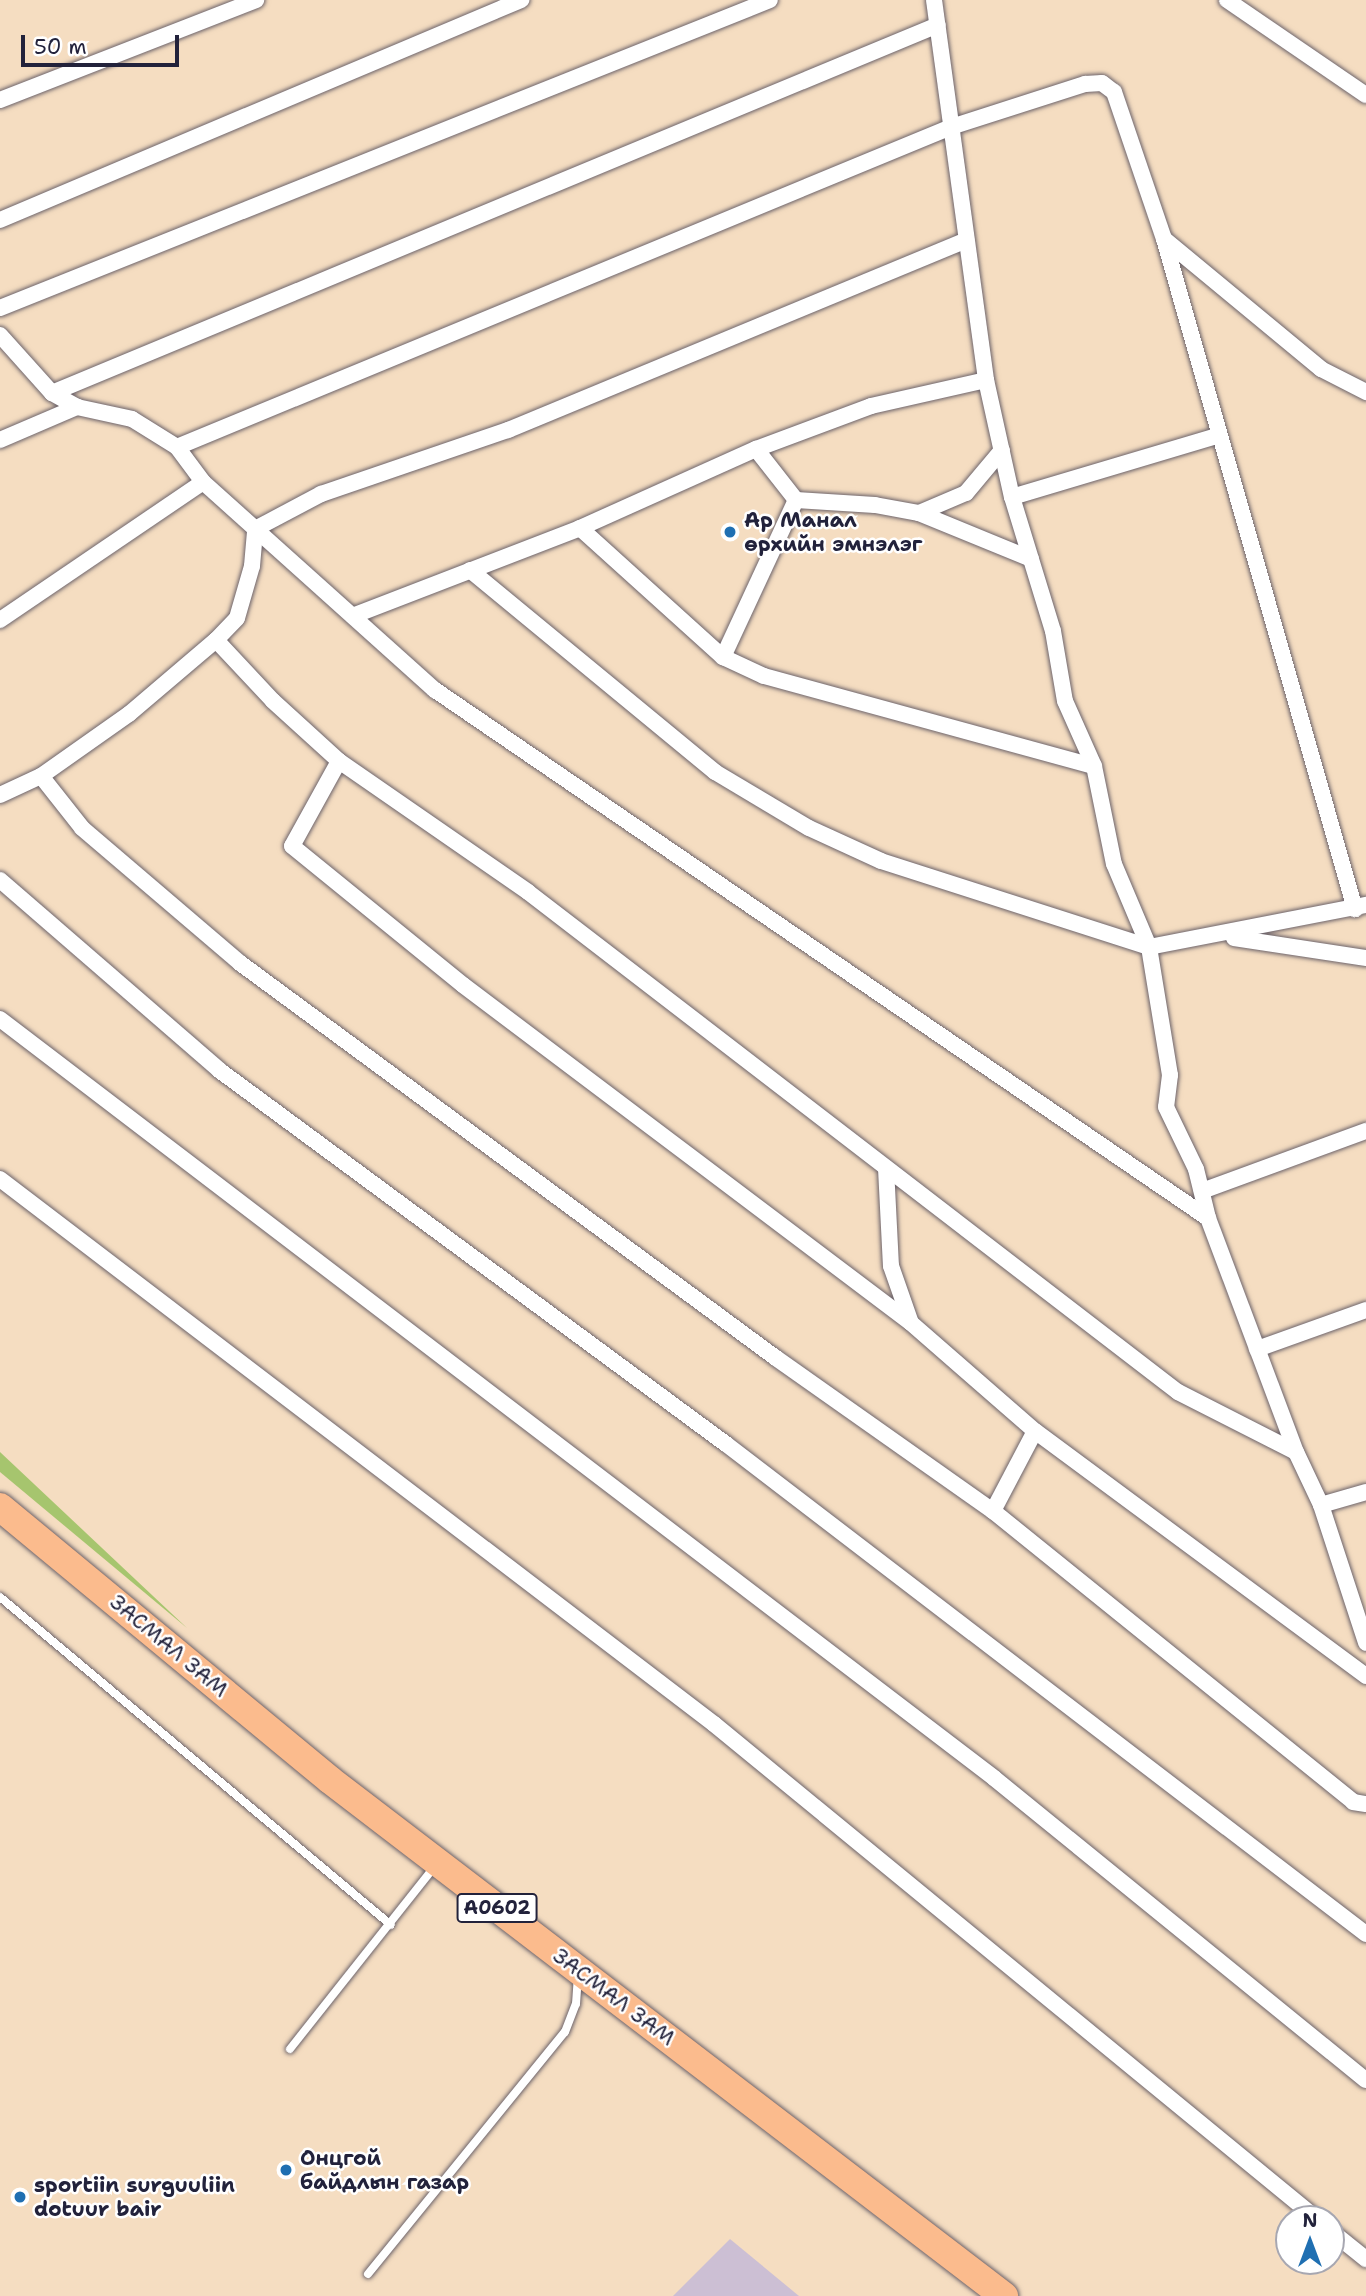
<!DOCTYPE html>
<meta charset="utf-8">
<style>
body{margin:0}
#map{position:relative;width:1366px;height:2296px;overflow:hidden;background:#f5ddc1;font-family:"Shantell Sans",sans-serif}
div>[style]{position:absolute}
.industrial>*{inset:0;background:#ccbfd4}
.green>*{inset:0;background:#a6c56e}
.roads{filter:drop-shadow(0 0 2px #6c636a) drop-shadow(0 0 2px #6c636a)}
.service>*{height:8px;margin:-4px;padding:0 4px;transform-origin:4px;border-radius:4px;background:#fff}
.minor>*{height:16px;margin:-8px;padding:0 8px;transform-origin:8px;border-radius:8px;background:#fff}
.trunk>*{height:28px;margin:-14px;padding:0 14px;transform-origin:14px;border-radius:14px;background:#fbbb8d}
.dots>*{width:19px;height:19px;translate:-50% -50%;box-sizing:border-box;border:4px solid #fff;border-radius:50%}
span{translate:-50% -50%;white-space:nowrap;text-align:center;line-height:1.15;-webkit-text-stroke:5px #fff;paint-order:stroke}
.shield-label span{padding:2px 5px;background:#fff;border:2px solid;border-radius:5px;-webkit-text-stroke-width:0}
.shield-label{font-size:19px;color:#22223b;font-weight:700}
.poi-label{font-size:21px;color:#22223b;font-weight:700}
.left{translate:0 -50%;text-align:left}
.street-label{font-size:21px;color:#22223b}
.north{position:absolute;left:1275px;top:2205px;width:70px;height:70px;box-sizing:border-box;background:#fff;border:2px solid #a7a7b1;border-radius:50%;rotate:0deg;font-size:19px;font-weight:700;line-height:28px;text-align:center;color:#22223b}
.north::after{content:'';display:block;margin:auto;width:24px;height:32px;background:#1f6fb2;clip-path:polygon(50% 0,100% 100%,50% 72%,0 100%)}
.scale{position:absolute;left:21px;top:35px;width:158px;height:32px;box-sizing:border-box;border:4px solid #22223b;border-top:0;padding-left:9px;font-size:21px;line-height:24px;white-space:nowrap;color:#22223b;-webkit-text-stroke:5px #fff;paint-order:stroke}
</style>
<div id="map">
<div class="industrial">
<div style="clip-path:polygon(730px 2239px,799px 2296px,673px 2296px)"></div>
</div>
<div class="green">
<div style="clip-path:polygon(0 1452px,187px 1628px,0 1472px)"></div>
</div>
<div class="roads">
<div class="service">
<div style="left:0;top:1597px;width:510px;rotate:39.99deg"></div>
<div style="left:290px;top:2049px;width:232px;rotate:-51.6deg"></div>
<div style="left:368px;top:2274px;width:312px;rotate:-50.9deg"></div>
<div style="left:565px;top:2032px;width:30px;rotate:-69deg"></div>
<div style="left:576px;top:2004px;width:27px;rotate:-86deg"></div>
</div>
<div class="minor">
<div style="left:934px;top:0;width:384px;rotate:82.2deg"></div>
<div style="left:986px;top:380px;width:120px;rotate:77.5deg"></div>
<div style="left:1012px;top:497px;width:140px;rotate:73deg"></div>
<div style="left:1053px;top:631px;width:71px;rotate:80.3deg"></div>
<div style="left:1065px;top:701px;width:71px;rotate:66deg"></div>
<div style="left:1094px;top:766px;width:100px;rotate:78.5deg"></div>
<div style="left:1114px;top:864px;width:90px;rotate:67.1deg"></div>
<div style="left:1149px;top:947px;width:130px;rotate:80.7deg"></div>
<div style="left:1170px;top:1075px;width:32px;rotate:97deg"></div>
<div style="left:1166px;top:1107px;width:69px;rotate:64.2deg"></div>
<div style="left:1196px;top:1169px;width:50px;rotate:76.2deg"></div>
<div style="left:1208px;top:1218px;width:250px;rotate:69.4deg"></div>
<div style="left:1296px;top:1452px;width:59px;rotate:64.7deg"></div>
<div style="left:1321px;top:1505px;width:145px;rotate:71.9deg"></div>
<div style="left:1227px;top:0;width:168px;rotate:34.4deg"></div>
<div style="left:0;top:100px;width:275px;rotate:-21.3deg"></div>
<div style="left:0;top:220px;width:566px;rotate:-22.89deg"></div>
<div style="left:1164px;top:239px;width:204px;rotate:39.6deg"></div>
<div style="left:1321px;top:369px;width:51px;rotate:27.1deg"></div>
<div style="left:0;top:308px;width:829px;rotate:-21.8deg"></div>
<div style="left:0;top:335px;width:78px;rotate:48.1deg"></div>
<div style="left:52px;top:393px;width:29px;rotate:29deg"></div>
<div style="left:77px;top:407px;width:56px;rotate:12.3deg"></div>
<div style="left:132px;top:419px;width:53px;rotate:31.9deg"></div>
<div style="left:177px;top:447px;width:44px;rotate:53.4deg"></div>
<div style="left:203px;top:482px;width:312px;rotate:41.9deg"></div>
<div style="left:435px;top:690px;width:936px;rotate:34.34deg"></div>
<div style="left:52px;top:393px;width:959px;rotate:-22.56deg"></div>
<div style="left:0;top:440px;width:84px;rotate:-23.2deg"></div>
<div style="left:177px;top:447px;width:838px;rotate:-22.46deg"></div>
<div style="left:951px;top:127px;width:141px;rotate:-17.8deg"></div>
<div style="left:1085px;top:84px;width:17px;rotate:-3deg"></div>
<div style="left:1102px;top:83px;width:15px;rotate:37deg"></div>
<div style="left:1114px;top:92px;width:155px;rotate:71.2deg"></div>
<div style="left:1164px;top:239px;width:697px;rotate:74.09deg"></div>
<div style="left:756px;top:449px;width:65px;rotate:51.9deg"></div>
<div style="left:796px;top:500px;width:79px;rotate:3.6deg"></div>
<div style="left:875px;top:505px;width:45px;rotate:10.3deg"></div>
<div style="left:919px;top:513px;width:121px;rotate:22.3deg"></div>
<div style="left:1012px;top:497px;width:214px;rotate:-16.6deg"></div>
<div style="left:919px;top:513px;width:51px;rotate:-23.1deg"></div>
<div style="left:966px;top:493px;width:56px;rotate:-50.1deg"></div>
<div style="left:580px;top:528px;width:193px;rotate:42.1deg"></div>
<div style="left:723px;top:657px;width:45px;rotate:24.9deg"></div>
<div style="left:764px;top:676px;width:342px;rotate:15.3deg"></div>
<div style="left:470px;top:570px;width:318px;rotate:39.5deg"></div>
<div style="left:715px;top:772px;width:109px;rotate:30.8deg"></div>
<div style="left:809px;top:828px;width:79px;rotate:24.6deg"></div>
<div style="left:881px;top:861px;width:281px;rotate:17.8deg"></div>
<div style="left:1149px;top:947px;width:221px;rotate:-11deg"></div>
<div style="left:355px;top:615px;width:241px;rotate:-21.1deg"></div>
<div style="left:580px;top:528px;width:193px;rotate:-24.2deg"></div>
<div style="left:756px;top:449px;width:123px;rotate:-20.5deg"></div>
<div style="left:871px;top:406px;width:118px;rotate:-12.7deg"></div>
<div style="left:0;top:620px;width:245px;rotate:-34.2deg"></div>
<div style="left:216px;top:640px;width:83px;rotate:46.9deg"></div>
<div style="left:273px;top:701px;width:89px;rotate:42.3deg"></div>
<div style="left:339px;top:761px;width:230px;rotate:34.7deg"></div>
<div style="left:528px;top:892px;width:820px;rotate:37.57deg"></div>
<div style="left:1178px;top:1392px;width:132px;rotate:27deg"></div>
<div style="left:723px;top:657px;width:173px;rotate:-65.1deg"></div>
<div style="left:339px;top:761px;width:97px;rotate:118.9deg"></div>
<div style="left:292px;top:846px;width:220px;rotate:39.1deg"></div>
<div style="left:463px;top:985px;width:561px;rotate:37.03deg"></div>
<div style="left:911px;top:1323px;width:164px;rotate:41.1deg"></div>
<div style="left:1035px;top:1431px;width:412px;rotate:36.5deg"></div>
<div style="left:41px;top:776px;width:66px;rotate:51.7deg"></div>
<div style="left:82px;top:828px;width:208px;rotate:40.5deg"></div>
<div style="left:240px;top:963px;width:666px;rotate:36.39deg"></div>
<div style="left:776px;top:1358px;width:266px;rotate:35.2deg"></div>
<div style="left:993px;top:1511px;width:463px;rotate:38.9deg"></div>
<div style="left:1353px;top:1802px;width:13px;rotate:9deg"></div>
<div style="left:0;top:795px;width:45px;rotate:-24.9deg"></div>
<div style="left:41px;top:776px;width:108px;rotate:-35.2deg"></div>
<div style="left:129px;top:714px;width:114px;rotate:-40.4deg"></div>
<div style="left:216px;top:640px;width:30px;rotate:-46deg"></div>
<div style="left:237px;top:618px;width:54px;rotate:-73.9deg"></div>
<div style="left:252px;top:566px;width:37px;rotate:-85deg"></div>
<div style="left:255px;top:529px;width:75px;rotate:-27.9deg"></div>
<div style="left:321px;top:494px;width:198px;rotate:-18.9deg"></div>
<div style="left:508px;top:430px;width:496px;rotate:-22.5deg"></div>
<div style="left:0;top:880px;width:290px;rotate:40.9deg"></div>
<div style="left:219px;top:1070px;width:630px;rotate:36.42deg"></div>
<div style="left:726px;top:1444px;width:806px;rotate:37.44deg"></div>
<div style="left:1234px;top:938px;width:134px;rotate:8.6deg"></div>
<div style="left:0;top:1019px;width:1251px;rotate:37.36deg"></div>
<div style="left:994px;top:1778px;width:479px;rotate:39.1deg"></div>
<div style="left:886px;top:1168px;width:98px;rotate:87.1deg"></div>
<div style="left:891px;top:1266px;width:60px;rotate:70.7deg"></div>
<div style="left:0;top:1179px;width:898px;rotate:37.35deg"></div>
<div style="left:714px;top:1724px;width:780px;rotate:39.38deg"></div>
<div style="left:1202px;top:1191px;width:175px;rotate:-20.1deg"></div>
<div style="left:1257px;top:1349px;width:116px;rotate:-19.7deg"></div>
<div style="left:1321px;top:1505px;width:47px;rotate:-16.1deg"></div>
<div style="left:993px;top:1511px;width:90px;rotate:-62.3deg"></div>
<div style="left:1331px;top:2231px;width:45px;rotate:38.7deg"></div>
</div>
<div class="trunk">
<div style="left:0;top:1507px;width:428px;rotate:39.6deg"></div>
<div style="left:330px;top:1780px;width:849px;rotate:37.44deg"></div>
</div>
</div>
<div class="dots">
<div style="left:730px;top:532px;background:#1f6fb2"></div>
<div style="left:286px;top:2170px;background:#1f6fb2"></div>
<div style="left:20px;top:2197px;background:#1f6fb2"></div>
</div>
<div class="shield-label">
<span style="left:497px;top:1908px">A0602</span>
</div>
<div class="poi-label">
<span class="left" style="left:744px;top:532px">Ар Манал<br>өрхийн эмнэлэг</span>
<span class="left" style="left:300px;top:2170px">Онцгой<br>байдлын газар</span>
<span class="left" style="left:34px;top:2197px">sportiin surguuliin<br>dotuur bair</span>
</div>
<div class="street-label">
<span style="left:169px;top:1646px;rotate:40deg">ЗАСМАЛ ЗАМ</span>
<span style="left:614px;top:1997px;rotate:37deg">ЗАСМАЛ ЗАМ</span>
</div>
<div class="north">N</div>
<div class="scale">50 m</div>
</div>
